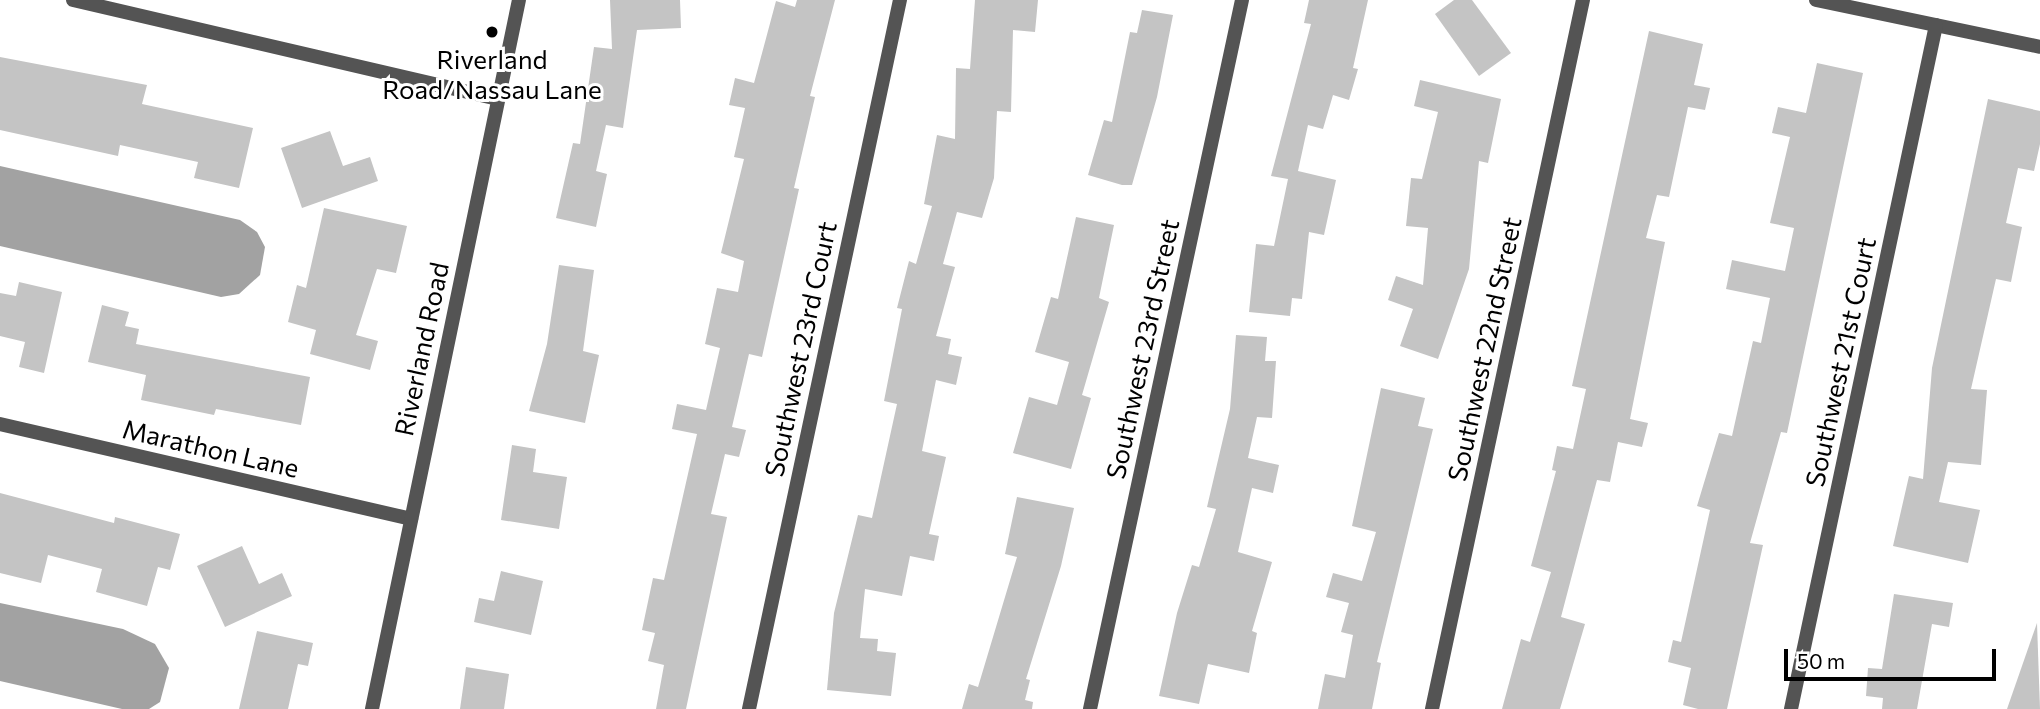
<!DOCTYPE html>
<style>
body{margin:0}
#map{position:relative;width:2040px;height:709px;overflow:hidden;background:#fff;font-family:Commissioner,sans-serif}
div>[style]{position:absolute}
.water>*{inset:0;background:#a2a2a2}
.building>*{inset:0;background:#c4c4c4}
.minor>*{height:14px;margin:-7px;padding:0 7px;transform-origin:7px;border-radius:7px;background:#545454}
.tertiary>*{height:14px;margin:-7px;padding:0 7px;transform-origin:7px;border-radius:7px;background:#545454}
.dots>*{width:19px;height:19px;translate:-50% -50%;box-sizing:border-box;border:4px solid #fff;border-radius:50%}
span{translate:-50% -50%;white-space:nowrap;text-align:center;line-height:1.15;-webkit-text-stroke:6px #fff;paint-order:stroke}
.poi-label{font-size:26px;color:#000}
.street-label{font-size:26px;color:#000}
.scale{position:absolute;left:1784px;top:649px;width:212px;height:32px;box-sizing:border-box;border:4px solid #000;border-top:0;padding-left:9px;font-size:21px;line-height:24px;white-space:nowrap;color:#000;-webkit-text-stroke:5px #fff;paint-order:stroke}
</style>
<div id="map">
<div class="water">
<div style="clip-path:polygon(0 166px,240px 220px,257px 232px,265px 247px,260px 275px,239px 294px,221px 297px,0 246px)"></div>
<div style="clip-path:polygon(0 603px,123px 629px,155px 644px,169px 668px,160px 702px,149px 709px,122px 709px,0 681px)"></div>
</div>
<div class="building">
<div style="clip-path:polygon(610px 0,680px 0,681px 28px,637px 30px,623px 128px,606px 125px,596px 171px,607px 174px,596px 227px,556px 218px,573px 143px,580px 144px,594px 47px,612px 49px)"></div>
<div style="clip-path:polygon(797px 0,835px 0,810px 96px,815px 97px,794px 188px,799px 189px,762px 357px,749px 354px,732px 427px,746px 430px,739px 457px,725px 454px,711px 514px,727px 517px,686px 709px,656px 709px,664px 665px,648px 661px,655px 633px,642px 630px,653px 578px,664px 580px,697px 434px,672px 429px,677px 404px,706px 410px,720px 348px,705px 344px,717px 288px,738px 292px,744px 261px,721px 253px,744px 159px,734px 157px,745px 108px,729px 105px,735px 78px,754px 83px,776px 1px,795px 7px)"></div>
<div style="clip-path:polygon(975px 0,1038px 0,1035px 32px,1013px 30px,1011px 112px,997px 111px,994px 178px,982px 218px,957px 212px,943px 264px,955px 267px,936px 336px,951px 339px,948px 354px,962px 357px,956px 385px,936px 380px,922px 451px,946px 457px,929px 534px,939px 536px,934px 561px,910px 556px,902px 596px,865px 589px,860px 638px,878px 639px,877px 651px,896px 653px,891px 696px,827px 690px,834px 613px,858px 515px,872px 518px,897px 404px,884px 401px,902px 309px,897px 308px,909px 261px,916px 264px,932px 206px,924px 204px,937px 135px,955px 139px,956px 68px,970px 69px)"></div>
<div style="clip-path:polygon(1309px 0,1368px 0,1353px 68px,1358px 69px,1349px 100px,1333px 95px,1323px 129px,1308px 125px,1298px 171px,1336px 180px,1324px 235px,1309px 232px,1302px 299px,1292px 298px,1290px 316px,1249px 312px,1256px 244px,1274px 246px,1288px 179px,1271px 176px,1311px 24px,1304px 23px)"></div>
<div style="clip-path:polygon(1454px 0,1472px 0,1511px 53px,1479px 76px,1435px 14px)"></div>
<div style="clip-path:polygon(1142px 10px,1173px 15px,1157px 97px,1132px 185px,1122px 185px,1088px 175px,1104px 120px,1112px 122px,1130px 32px,1137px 33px)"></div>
<div style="clip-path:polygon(1649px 31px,1703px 44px,1694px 85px,1710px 88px,1705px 110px,1688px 107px,1669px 197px,1657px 195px,1646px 238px,1665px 242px,1630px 419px,1648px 423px,1642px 447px,1618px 442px,1610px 482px,1597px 480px,1561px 617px,1585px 624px,1560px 709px,1502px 709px,1521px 639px,1530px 642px,1551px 572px,1531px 566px,1556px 471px,1552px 470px,1557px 446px,1573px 449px,1586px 389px,1572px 386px)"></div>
<div style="clip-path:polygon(0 57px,147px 85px,142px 104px,253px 128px,239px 188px,194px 178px,198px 162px,120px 145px,118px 156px,0 130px)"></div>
<div style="clip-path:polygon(1817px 63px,1863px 73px,1787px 433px,1781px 432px,1750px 543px,1763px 545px,1727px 709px,1698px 709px,1683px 705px,1691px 668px,1668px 662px,1673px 640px,1681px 642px,1710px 510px,1697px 506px,1719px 433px,1732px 436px,1753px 341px,1761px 343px,1770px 298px,1726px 289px,1732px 260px,1785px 271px,1794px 228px,1770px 223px,1790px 137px,1772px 133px,1778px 107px,1806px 113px)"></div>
<div style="clip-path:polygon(1420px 80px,1501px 99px,1488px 163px,1479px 161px,1469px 269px,1438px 359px,1400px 346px,1413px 309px,1388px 300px,1396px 276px,1423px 285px,1428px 228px,1406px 226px,1411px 178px,1422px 179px,1438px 112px,1414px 106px)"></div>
<div style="clip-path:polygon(1988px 99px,2040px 111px,2040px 144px,2034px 171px,2018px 168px,2006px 223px,2022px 227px,2011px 282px,1996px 279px,1971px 389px,1987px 390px,1981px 465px,1948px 462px,1939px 502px,1980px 510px,1968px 563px,1893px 546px,1909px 476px,1923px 479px,1932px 368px)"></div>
<div style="clip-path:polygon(330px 131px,343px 166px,370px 157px,378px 181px,302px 208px,281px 148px)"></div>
<div style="clip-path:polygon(324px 208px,407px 226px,396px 273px,377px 269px,356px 335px,378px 341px,370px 370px,310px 354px,316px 330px,288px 322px,297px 285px,306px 288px)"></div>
<div style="clip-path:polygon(1076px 217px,1114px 225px,1099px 298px,1109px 302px,1082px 395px,1091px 398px,1071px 469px,1013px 453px,1029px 397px,1057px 405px,1069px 362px,1035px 352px,1051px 297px,1058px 299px)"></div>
<div style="clip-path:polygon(559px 265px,594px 270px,583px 351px,599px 355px,585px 423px,529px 411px,547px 344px)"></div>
<div style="clip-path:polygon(19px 282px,62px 292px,44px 373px,19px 367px,25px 342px,0 336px,0 293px,16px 296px)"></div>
<div style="clip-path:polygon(102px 305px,129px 312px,125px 326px,139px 329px,136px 344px,310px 377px,301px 425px,216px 409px,214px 415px,141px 400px,146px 375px,88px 362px)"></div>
<div style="clip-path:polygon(1236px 335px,1267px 337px,1265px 361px,1276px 361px,1272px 418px,1257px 417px,1248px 458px,1279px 465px,1273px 493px,1252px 488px,1238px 552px,1272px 562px,1252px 631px,1257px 633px,1249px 673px,1208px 664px,1199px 704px,1159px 696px,1177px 613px,1192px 565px,1199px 567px,1216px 509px,1207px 507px,1230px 409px)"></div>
<div style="clip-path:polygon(1381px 388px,1425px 398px,1418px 426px,1433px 429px,1377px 662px,1381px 663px,1372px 709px,1318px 709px,1325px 674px,1345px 678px,1353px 635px,1341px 632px,1349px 603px,1326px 597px,1333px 573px,1362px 581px,1376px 532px,1352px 526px)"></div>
<div style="clip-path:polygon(512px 445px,536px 449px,533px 472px,567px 477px,559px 529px,501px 520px)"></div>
<div style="clip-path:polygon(0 493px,114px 523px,115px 517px,180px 534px,170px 570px,158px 567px,147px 606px,96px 592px,102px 569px,48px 555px,41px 583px,0 573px)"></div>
<div style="clip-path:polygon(1017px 497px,1074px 508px,1061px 566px,1026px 679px,1030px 680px,1025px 700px,1033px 702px,1032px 709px,962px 709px,969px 684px,978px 687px,1017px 557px,1005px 554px)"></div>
<div style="clip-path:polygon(242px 546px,259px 584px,282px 573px,292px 596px,225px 627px,197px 566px)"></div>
<div style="clip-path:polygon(501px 571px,543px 581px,531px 635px,474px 622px,479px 598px,494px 601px)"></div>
<div style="clip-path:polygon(1894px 594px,1953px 603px,1949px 627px,1932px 624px,1917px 709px,1882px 709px,1883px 698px,1866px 696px,1868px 668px,1882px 669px)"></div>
<div style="clip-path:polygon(2037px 623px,2040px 709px,2007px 709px)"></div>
<div style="clip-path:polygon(257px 631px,313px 643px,308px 666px,298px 664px,288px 709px,239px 709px)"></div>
<div style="clip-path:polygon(466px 667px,509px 674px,504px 709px,460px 709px)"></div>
</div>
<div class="minor">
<div style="left:73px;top:0;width:436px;rotate:13.1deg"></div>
<div style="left:1816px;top:0;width:229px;rotate:11.8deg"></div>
<div style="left:0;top:424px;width:422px;rotate:13deg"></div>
<div style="left:749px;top:709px;width:725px;rotate:-77.98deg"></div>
<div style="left:1090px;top:709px;width:725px;rotate:-77.9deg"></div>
<div style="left:1432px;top:709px;width:725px;rotate:-77.98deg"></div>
<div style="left:1791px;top:709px;width:699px;rotate:-78.03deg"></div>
</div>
<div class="tertiary">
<div style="left:372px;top:709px;width:724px;rotate:-78.29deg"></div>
</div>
<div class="dots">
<div style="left:492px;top:32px;background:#000"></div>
</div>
<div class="poi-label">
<span style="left:492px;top:74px">Riverland<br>Road/Nassau Lane</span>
</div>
<div class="street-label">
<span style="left:421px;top:349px;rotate:-78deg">Riverland Road</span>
<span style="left:800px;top:349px;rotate:-78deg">Southwest 23rd Court</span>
<span style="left:1142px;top:349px;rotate:-78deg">Southwest 23rd Street</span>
<span style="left:1484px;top:349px;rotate:-78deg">Southwest 22nd Street</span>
<span style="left:1840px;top:362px;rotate:-78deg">Southwest 21st Court</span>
<span style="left:211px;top:448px;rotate:13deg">Marathon Lane</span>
</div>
<div class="scale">50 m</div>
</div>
